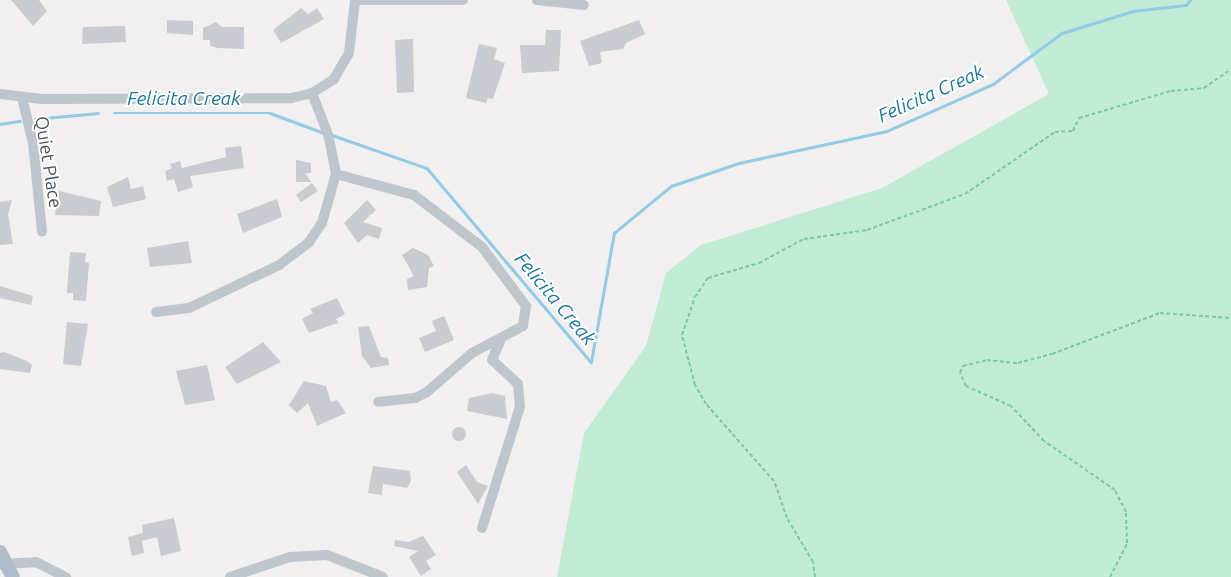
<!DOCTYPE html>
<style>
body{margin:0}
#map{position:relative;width:1231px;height:577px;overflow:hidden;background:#f1efef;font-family:Ubuntu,sans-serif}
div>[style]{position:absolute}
.green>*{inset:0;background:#c2ebd5}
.stream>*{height:2.5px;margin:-1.25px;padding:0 1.25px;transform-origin:1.25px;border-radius:1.25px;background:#93cbe4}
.building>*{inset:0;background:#c9cbd1}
.round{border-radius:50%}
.path>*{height:2px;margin-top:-1px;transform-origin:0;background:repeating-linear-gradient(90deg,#7dc6a8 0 4px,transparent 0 6.5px)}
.minor>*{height:10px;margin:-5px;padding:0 5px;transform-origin:5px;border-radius:5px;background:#bfc5cd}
.major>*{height:14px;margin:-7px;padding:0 7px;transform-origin:7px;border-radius:7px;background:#b1bccb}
span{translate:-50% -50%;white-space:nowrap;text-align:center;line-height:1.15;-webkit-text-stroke:4px #fff;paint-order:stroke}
.street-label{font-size:18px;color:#49515b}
.water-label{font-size:19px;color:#1a759d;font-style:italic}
</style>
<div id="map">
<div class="green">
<div style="clip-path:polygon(1006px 0,1231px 0,1231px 577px,557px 577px,584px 433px,646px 346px,666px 273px,701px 245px,882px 188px,1049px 94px)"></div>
</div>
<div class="stream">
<div style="left:114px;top:113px;width:156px"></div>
<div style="left:270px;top:113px;width:58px;rotate:20.3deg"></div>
<div style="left:35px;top:119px;width:63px;rotate:-5.4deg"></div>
<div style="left:0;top:124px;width:20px;rotate:-9deg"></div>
<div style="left:332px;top:135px;width:101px;rotate:19.2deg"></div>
<div style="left:427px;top:168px;width:254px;rotate:49.8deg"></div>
<div style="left:591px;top:362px;width:131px;rotate:-79.9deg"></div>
<div style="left:614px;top:233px;width:74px;rotate:-39.5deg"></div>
<div style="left:671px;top:186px;width:72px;rotate:-18.7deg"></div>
<div style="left:739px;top:163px;width:151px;rotate:-12.2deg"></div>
<div style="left:887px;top:131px;width:116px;rotate:-23.9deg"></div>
<div style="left:993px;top:84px;width:86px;rotate:-36.5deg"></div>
<div style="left:1062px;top:33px;width:74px;rotate:-17.2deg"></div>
<div style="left:1133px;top:11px;width:53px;rotate:-6.5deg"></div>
<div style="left:1186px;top:5px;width:6px;rotate:-51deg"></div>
</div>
<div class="building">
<div style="clip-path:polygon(11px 0,39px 0,47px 11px,33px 26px)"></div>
<div style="clip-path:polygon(301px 8px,308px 14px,317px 8px,324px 19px,281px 43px,273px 30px)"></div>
<div style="clip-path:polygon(167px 20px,193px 21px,193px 35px,167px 33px)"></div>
<div style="clip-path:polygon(639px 20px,645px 34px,626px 43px,623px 49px,600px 52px,602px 63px,589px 66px,580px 41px)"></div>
<div style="clip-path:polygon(216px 22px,222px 27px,244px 27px,244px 49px,218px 48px,210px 46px,210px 40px,203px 40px,203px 28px)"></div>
<div style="clip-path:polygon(125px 26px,126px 42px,82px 44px,83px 27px)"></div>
<div style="clip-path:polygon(546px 30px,561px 30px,559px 71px,522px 73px,520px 45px,545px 45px)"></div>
<div style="clip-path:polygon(413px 39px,414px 92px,397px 93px,395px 40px)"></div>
<div style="clip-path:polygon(479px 44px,497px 48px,494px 59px,505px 63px,493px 99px,488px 98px,486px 103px,466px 98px)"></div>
<div style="clip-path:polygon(241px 146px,244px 168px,190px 176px,193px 187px,178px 192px,174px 179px,167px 181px,165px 171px,172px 168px,170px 164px,180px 161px,182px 168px,226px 157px,225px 148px)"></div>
<div style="clip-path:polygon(296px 160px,311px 163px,311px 173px,305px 173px,311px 182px,296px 182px)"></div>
<div style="clip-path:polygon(128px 177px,131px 189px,143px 186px,146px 199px,113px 207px,107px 187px)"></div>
<div style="clip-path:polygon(312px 183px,318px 191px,301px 202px,296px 195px)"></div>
<div style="clip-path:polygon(59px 191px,101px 201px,99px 216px,55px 215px)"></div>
<div style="clip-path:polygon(277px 199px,282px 217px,243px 233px,237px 214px)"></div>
<div style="clip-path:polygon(12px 200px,8px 214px,13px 244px,0 245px,0 202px)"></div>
<div style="clip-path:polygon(367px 200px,376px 210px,363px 222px,382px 228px,379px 239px,367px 235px,358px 243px,344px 223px)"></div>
<div style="clip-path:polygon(188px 241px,192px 263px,150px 267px,147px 248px)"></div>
<div style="clip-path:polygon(413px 248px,428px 255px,434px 266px,429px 268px,427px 287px,408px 290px,407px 279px,414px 276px,402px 255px)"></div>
<div style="clip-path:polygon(70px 252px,86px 253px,85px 262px,89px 263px,86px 301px,73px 300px,73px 293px,67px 293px)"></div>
<div style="clip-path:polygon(0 286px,33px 296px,31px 305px,0 298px)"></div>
<div style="clip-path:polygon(337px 298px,345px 314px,336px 319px,338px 323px,309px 333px,302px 319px,313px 313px,310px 309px)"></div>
<div style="clip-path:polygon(444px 316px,454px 340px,425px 352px,419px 338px,436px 331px,432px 321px)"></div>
<div style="clip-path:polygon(67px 322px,88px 324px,81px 366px,63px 364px)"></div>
<div style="clip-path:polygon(369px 326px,381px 357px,388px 358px,389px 365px,371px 368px,362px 356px,358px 327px)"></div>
<div style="clip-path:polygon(263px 342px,281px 362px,237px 384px,225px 367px)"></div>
<div style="clip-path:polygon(4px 352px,27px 361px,32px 365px,30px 373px,0 369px,0 353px)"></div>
<div style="clip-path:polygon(207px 365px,215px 400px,185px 405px,176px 371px)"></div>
<div style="clip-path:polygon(304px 381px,326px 386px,331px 402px,337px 400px,346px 413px,317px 426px,308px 403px,297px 413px,289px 405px)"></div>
<div style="clip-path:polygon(492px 393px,505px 396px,507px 419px,467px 411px,469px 398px)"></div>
<div class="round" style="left:452px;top:427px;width:14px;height:14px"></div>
<div style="clip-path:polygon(466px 465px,477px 482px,488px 486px,478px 504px,457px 472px)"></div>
<div style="clip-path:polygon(373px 466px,410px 471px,411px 481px,407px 488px,383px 484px,382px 495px,368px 493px)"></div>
<div style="clip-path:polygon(174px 518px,181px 551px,161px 556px,157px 537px,142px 541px,144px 553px,132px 556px,128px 537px,143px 533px,142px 525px)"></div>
<div style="clip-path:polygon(423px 536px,436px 555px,426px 561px,431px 569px,421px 576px,409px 557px,418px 551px,394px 546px,395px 540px,409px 542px)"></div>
</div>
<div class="path">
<div style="left:815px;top:577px;width:15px;rotate:-98deg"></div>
<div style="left:813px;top:562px;width:51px;rotate:-120.6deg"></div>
<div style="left:787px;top:518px;width:39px;rotate:-109deg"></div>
<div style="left:774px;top:481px;width:103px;rotate:-131.4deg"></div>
<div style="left:706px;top:404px;width:22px;rotate:-120deg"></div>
<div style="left:695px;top:385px;width:52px;rotate:-104.6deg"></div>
<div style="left:682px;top:335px;width:40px;rotate:-71.1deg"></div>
<div style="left:695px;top:297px;width:23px;rotate:-56deg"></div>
<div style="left:708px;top:278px;width:53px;rotate:-16.4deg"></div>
<div style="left:759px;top:263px;width:51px;rotate:-28.1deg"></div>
<div style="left:804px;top:239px;width:64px;rotate:-8.1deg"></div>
<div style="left:867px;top:230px;width:104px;rotate:-20.2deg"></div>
<div style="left:965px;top:194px;width:109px;rotate:-34.6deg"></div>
<div style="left:1055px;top:132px;width:18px;rotate:-3deg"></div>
<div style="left:1073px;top:131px;width:14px;rotate:-65deg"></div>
<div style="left:1079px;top:118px;width:96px;rotate:-16.4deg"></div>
<div style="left:1171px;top:91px;width:33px;rotate:-5deg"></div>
<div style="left:1204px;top:88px;width:33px;rotate:-35deg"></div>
<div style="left:1110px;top:577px;width:38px;rotate:-63deg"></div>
<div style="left:1127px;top:543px;width:31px;rotate:-92deg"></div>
<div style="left:1126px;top:512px;width:25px;rotate:-117deg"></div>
<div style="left:1115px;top:490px;width:86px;rotate:-145.4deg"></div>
<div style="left:1044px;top:441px;width:48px;rotate:-133.3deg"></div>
<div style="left:1011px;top:406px;width:49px;rotate:-156deg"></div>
<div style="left:966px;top:386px;width:14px;rotate:-115deg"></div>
<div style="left:960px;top:373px;width:8px;rotate:-67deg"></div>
<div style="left:963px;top:366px;width:25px;rotate:-14deg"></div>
<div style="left:987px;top:360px;width:31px;rotate:6deg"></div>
<div style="left:1018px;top:363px;width:35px;rotate:-15deg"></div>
<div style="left:1052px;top:354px;width:116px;rotate:-20.8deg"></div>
<div style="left:1160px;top:313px;width:71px;rotate:4deg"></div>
</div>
<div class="minor">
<div style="left:355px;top:0;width:108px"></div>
<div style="left:537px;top:0;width:47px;rotate:6.1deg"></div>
<div style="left:0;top:94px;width:42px;rotate:6.8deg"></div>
<div style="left:42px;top:99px;width:249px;rotate:-0.2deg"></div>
<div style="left:291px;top:98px;width:22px;rotate:-13deg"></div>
<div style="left:312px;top:93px;width:26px;rotate:-32deg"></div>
<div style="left:334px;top:79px;width:30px;rotate:-60deg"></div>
<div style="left:349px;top:53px;width:53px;rotate:-83.5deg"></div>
<div style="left:22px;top:97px;width:47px;rotate:76.6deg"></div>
<div style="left:33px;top:143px;width:89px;rotate:84.2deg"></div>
<div style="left:336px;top:174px;width:81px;rotate:15.1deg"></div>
<div style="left:414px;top:195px;width:86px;rotate:37.4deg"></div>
<div style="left:482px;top:247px;width:74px;rotate:53.3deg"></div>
<div style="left:526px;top:306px;width:20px;rotate:99deg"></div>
<div style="left:523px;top:326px;width:58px;rotate:152.1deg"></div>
<div style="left:472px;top:353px;width:60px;rotate:139.1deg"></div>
<div style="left:427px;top:392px;width:13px;rotate:153deg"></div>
<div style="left:415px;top:398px;width:37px;rotate:174deg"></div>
<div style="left:156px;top:312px;width:33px;rotate:-7deg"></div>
<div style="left:189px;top:308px;width:100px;rotate:-25.5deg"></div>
<div style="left:279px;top:265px;width:38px;rotate:-37deg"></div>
<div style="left:309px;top:242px;width:23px;rotate:-56deg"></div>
<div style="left:322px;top:223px;width:51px;rotate:-74.1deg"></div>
<div style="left:336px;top:174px;width:38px;rotate:-101deg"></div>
<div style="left:329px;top:137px;width:47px;rotate:-111.1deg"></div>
<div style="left:482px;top:528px;width:127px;rotate:-72.6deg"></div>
<div style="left:520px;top:407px;width:23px;rotate:-95deg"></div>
<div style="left:518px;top:384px;width:35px;rotate:-137deg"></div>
<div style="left:492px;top:360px;width:23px;rotate:-67deg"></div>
<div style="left:1px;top:564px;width:35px;rotate:-3deg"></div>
<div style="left:36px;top:562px;width:34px;rotate:27deg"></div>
<div style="left:230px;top:577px;width:63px;rotate:-18.4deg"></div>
<div style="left:290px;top:557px;width:37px;rotate:-3deg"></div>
<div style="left:327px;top:555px;width:60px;rotate:21.4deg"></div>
</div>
<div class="major">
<div style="left:0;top:552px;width:28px;rotate:63deg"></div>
</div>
<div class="street-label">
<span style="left:49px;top:162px;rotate:81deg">Quiet Place</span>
</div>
<div class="water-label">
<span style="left:931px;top:94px;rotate:-24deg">Felicita Creak</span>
<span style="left:184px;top:99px">Felicita Creak</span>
<span style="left:555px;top:299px;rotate:50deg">Felicita Creak</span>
</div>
</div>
